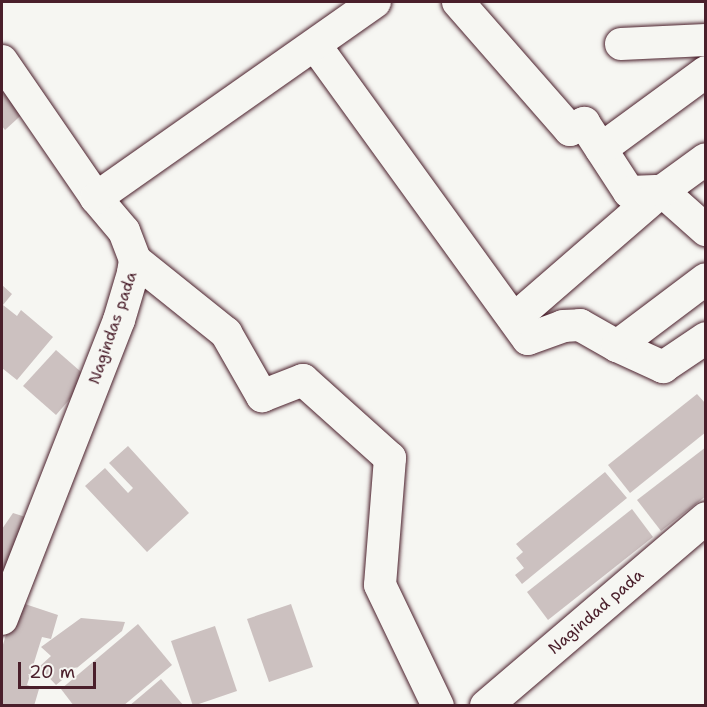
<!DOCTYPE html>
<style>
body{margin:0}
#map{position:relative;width:707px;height:707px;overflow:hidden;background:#f6f6f2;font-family:"Shantell Sans",sans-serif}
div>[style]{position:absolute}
.building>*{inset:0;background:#ccc1c0}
.roads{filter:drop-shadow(0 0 2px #4a1f2b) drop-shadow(0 0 2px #4a1f2b)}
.minor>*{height:32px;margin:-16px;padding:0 16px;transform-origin:16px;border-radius:16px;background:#f6f6f2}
span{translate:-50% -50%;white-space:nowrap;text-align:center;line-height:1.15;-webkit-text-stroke:4.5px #f6f6f2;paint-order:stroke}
.street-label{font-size:16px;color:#4a1f2b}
.frame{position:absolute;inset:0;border:3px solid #4a1f2b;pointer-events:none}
.scale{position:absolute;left:18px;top:662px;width:78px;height:27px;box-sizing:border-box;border:3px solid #4a1f2b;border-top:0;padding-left:8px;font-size:18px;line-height:21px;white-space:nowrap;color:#4a1f2b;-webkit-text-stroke:4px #f6f6f2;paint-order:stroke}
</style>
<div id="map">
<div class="building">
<div style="clip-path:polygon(2px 77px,29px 108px,5px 130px,2px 126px)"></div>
<div style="clip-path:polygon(2px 285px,12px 294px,3px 305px,17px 316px,21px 310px,53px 337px,17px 380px,2px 368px)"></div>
<div style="clip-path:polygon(56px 350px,88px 378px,56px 415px,23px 386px)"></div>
<div style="clip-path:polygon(697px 394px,706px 404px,706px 432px,630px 493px,608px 465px)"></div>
<div style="clip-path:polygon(128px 446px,189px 513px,147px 552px,85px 486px,105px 468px,128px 493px,133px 488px,109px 463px)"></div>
<div style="clip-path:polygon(706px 447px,706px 496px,661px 531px,637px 500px)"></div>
<div style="clip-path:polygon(605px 472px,627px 498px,522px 584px,515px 575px,524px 568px,516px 558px,523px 552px,516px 544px)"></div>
<div style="clip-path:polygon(632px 509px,653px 537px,548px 620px,527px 592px)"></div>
<div style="clip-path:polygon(13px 513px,35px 520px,2px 584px,2px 529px)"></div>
<div style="clip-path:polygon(16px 601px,58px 615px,51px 639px,42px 637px,27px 685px,39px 689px,34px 706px,2px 706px,2px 648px)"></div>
<div style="clip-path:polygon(291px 604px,313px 667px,269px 682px,247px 619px)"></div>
<div style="clip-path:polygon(81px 618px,125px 622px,122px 631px,56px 685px,39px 667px,51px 656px,41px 647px)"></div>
<div style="clip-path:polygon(138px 624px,172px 665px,123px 706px,74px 706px,61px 689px)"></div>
<div style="clip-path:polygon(215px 626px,237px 691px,193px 706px,171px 641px)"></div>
<div style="clip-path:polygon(161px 679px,184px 706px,129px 706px)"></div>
</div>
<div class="roads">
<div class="minor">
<div style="left:458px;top:2px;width:170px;rotate:48.8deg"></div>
<div style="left:570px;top:130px;width:16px;rotate:-27deg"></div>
<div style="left:584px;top:123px;width:82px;rotate:56.9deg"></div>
<div style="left:629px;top:192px;width:33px;rotate:-2deg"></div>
<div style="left:662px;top:191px;width:59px;rotate:41.6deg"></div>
<div style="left:621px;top:44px;width:85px;rotate:-2.7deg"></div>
<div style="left:315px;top:45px;width:363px;rotate:54.1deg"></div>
<div style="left:528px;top:339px;width:37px;rotate:-20deg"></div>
<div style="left:563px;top:326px;width:17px;rotate:-3deg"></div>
<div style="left:580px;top:325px;width:43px;rotate:29.6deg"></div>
<div style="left:617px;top:346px;width:51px;rotate:24.5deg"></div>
<div style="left:663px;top:367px;width:52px;rotate:-34deg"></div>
<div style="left:2px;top:61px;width:166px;rotate:55.5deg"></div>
<div style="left:96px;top:198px;width:43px;rotate:49.7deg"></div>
<div style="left:124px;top:231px;width:31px;rotate:69deg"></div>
<div style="left:135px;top:260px;width:13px;rotate:99deg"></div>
<div style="left:133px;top:273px;width:49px;rotate:106.6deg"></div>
<div style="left:119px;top:320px;width:321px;rotate:111.4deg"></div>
<div style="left:601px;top:149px;width:130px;rotate:-36.3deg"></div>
<div style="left:96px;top:198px;width:341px;rotate:-35.1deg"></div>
<div style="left:135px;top:260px;width:117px;rotate:38.7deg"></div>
<div style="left:226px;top:333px;width:73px;rotate:60.3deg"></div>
<div style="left:262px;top:396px;width:44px;rotate:-21.3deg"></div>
<div style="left:303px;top:380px;width:117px;rotate:41.9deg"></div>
<div style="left:390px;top:458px;width:127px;rotate:94.5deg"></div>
<div style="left:380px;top:585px;width:134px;rotate:64.4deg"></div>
<div style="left:514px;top:319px;width:196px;rotate:-40.9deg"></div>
<div style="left:662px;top:191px;width:54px;rotate:-36deg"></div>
<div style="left:617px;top:346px;width:111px;rotate:-37deg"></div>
<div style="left:486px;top:706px;width:289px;rotate:-40.5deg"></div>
</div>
</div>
<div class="street-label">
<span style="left:113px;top:328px;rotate:-71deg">Nagindas pada</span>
<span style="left:596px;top:612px;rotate:-41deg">Nagindad pada</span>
</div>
<div class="frame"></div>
<div class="scale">20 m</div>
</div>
